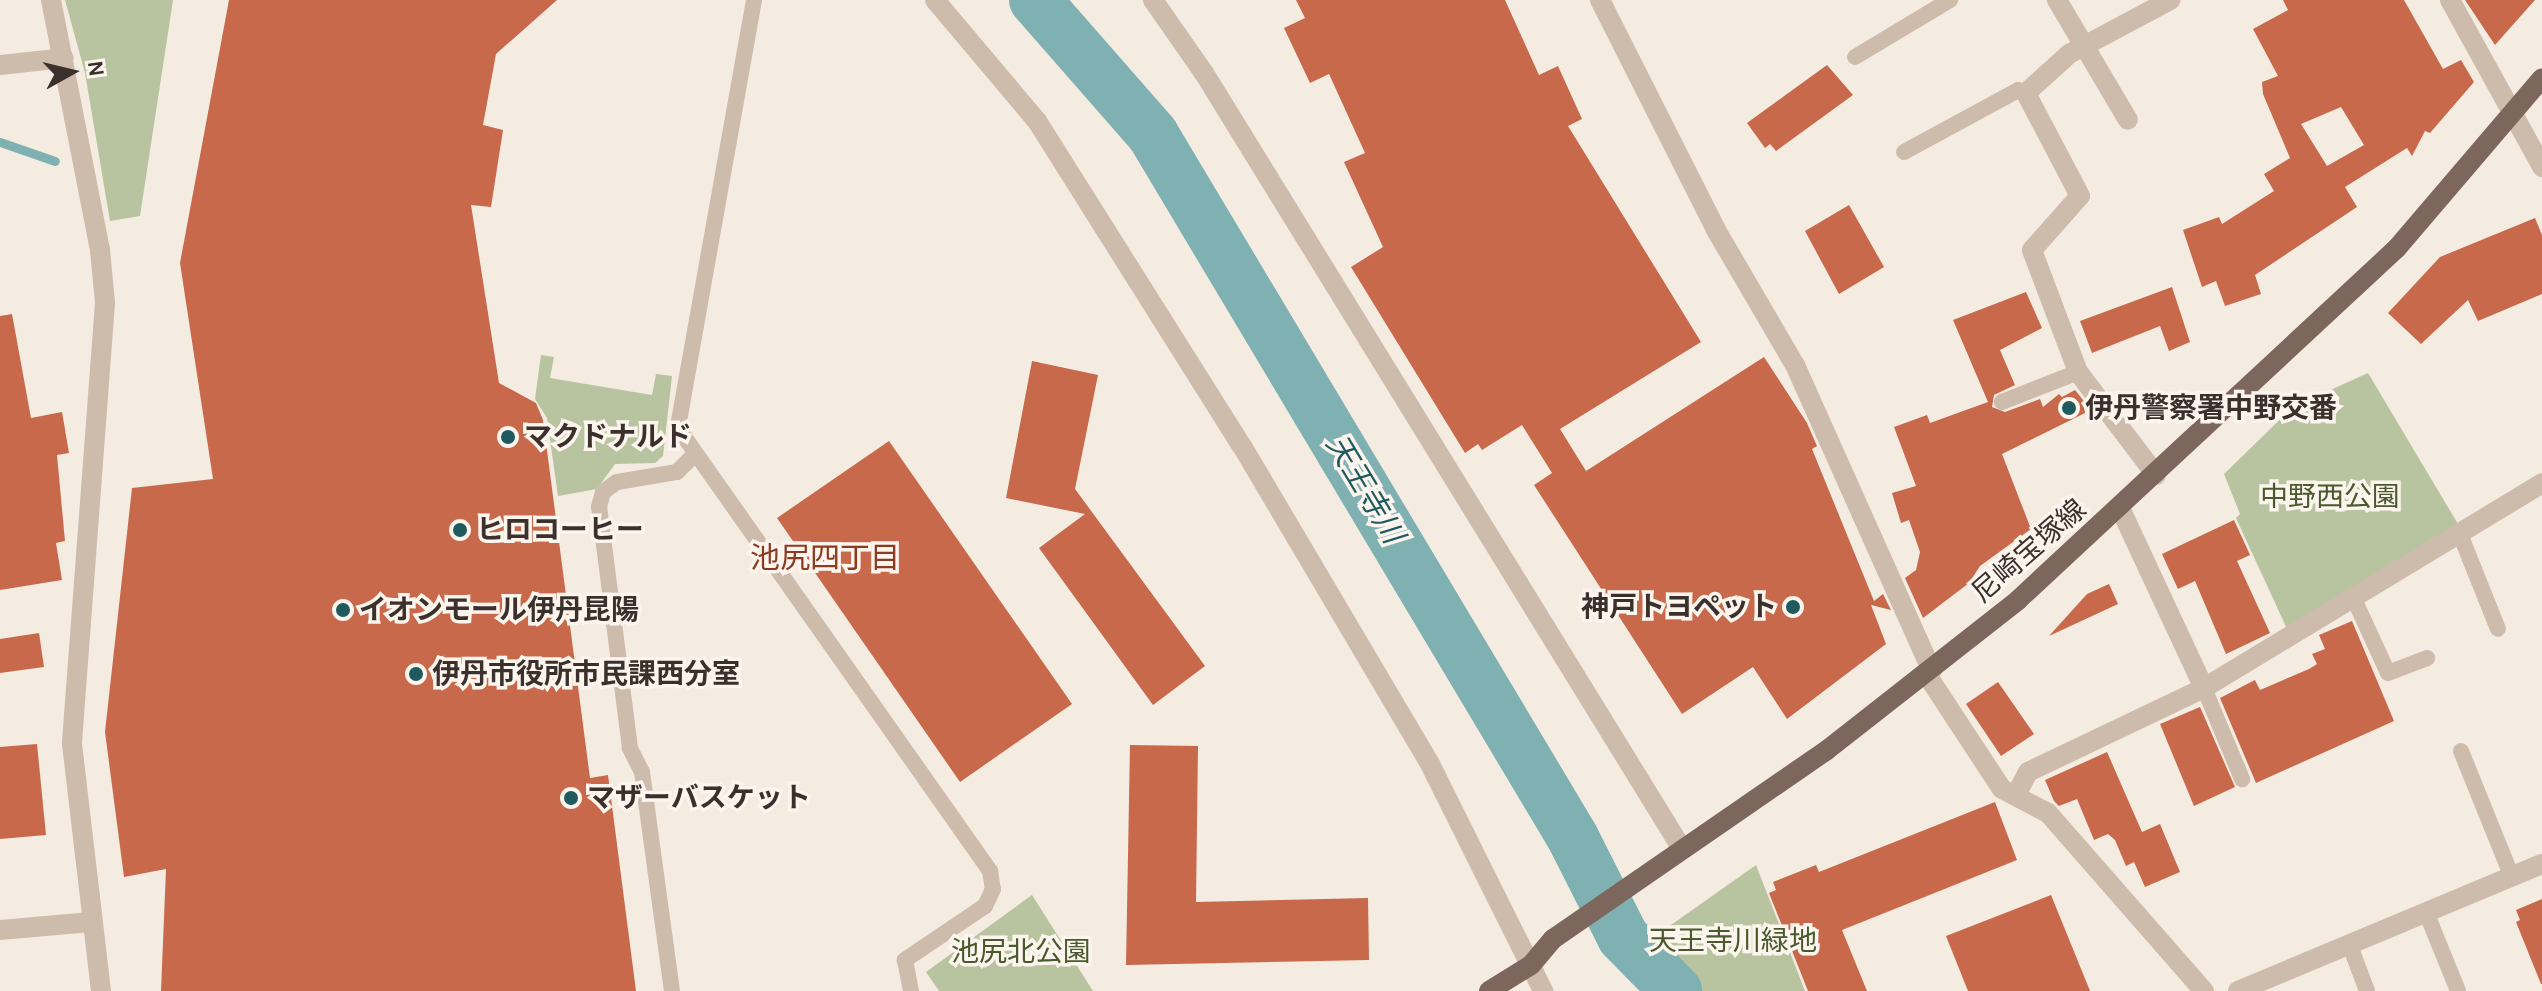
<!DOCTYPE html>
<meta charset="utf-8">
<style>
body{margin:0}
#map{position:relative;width:2542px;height:991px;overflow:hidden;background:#f4ebe1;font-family:Karla,"Noto Sans JP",sans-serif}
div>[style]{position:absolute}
.green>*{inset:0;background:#b8c4a0}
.stream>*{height:9px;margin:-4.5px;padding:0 4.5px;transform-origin:4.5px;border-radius:4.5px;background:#7fb0b2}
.river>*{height:52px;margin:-26px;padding:0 26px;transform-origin:26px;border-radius:26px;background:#7fb0b2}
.building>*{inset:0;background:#c8694b}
.service>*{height:16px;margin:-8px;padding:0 8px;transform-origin:8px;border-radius:8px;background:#cdbbac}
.minor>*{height:20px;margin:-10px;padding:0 10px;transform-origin:10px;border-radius:10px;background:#cdbbac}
.tertiary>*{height:20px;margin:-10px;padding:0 10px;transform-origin:10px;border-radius:10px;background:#cdbbac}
.primary>*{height:20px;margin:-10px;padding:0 10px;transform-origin:10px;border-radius:10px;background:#7d675c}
.dots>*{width:22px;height:22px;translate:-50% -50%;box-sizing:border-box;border:4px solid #fbf5ee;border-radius:50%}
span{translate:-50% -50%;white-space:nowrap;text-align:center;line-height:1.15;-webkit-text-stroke:7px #fbf5ee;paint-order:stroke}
.poi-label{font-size:28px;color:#3b302b;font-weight:700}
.left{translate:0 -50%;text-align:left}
.right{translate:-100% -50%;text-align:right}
.park-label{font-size:28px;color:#4a5a2e}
.street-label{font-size:28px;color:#3b302b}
.water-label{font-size:30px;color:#1f5a5e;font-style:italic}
.neighbourhood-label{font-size:30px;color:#8c3b22}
.north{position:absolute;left:32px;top:32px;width:80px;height:80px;-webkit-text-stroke:6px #fbf5ee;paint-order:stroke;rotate:82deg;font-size:22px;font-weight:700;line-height:32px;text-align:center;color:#3b302b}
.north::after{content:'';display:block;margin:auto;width:28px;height:36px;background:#3b302b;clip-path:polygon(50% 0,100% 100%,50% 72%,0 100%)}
</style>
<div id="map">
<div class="green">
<div style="clip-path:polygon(65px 0,173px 0,140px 216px,110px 221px,85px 73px)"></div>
<div style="clip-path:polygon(541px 355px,554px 357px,550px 378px,652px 395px,656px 374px,672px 376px,663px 456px,655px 463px,615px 464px,597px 489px,558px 496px,547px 418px,535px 399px)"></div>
<div style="clip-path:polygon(2368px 373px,2458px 524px,2288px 631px,2236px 518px,2240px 514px,2224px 474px,2293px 407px)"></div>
<div style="clip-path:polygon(1756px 865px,1805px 991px,1693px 991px,1654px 937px)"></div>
<div style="clip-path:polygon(1032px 895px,1093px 991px,939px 991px,926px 972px)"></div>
</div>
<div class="stream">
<div style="left:0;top:142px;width:58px;rotate:19.1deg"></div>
</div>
<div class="river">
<div style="left:1035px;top:0;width:179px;rotate:48.8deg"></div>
<div style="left:1153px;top:135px;width:819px;rotate:59.14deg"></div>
<div style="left:1573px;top:838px;width:111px;rotate:63.2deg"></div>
<div style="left:1623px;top:937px;width:76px;rotate:45.5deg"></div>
</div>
<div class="building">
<div style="clip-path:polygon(229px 0,557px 0,496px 54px,483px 125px,503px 130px,491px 207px,471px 205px,499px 383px,536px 403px,543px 420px,590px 778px,608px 775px,636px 991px,161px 991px,166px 869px,124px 877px,105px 732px,132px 488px,213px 479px,180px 263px)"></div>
<div style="clip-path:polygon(1296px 0,1505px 0,1539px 75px,1558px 66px,1582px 119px,1568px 126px,1701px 342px,1560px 429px,1586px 471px,1764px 357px,1807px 423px,1817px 446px,1812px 449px,1874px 601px,1883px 594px,1891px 610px,1871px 605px,1886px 644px,1787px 719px,1753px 667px,1682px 714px,1534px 485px,1552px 473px,1522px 425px,1482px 450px,1478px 444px,1465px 453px,1351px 267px,1383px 247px,1344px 162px,1365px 153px,1329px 74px,1310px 83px,1284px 28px,1305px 18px)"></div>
<div style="clip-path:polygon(evenodd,2283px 0,2404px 0,2443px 69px,2461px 60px,2474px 82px,2430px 133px,2425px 131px,2412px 156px,2407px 148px,2345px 187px,2357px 207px,2255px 275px,2261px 294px,2225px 306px,2216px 281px,2202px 287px,2183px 230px,2219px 217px,2222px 224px,2274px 191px,2264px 174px,2290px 158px,2263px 94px,2262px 82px,2278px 76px,2253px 29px,2288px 10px,2283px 0,2341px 107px,2364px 145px,2327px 166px,2301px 124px,2341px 107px)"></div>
<div style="clip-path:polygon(2465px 0,2535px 0,2495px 45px)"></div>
<div style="clip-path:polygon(1827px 65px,1853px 95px,1776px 151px,1770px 144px,1765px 148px,1747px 123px)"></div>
<div style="clip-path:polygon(1849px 205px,1884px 267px,1839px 294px,1805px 231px)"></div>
<div style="clip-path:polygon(2535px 218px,2542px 235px,2542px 294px,2478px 321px,2468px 300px,2421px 344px,2388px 313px,2440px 257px)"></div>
<div style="clip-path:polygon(2172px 287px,2190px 342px,2169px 351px,2160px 326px,2092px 353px,2080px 321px)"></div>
<div style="clip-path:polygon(2026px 292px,2042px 328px,2000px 350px,2015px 385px,1994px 395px,1992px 407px,2005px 412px,2040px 399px,2043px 407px,2059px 394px,2062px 397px,2075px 390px,2087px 405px,2085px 413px,2002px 454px,2031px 529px,1980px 566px,1969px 583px,1923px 618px,1905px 578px,1916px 570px,1920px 552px,1909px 520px,1901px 523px,1892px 493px,1916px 486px,1894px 427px,1927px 415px,1930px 423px,1988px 402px,1953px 320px)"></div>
<div style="clip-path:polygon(12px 314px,31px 418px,62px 412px,69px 453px,57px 455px,65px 541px,56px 543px,62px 580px,0 590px,0 316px)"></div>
<div style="clip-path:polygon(1032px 361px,1098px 375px,1075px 489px,1205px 666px,1153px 705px,1039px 548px,1085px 514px,1006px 498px)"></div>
<div style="clip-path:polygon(889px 441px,1072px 704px,960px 782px,777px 518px)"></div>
<div style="clip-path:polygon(2234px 520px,2250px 555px,2237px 561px,2270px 633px,2226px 654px,2195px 581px,2178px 589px,2162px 554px)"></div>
<div style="clip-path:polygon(2109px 584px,2118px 604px,2049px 636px,2087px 594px)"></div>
<div style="clip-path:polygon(2352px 621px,2394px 721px,2256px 783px,2220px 698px,2255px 680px,2260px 690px,2309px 669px,2317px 664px,2312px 654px,2325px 649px,2319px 635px)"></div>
<div style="clip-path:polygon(39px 633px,44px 667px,0 673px,0 639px)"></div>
<div style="clip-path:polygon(1998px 682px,2034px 734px,2001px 756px,1966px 704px)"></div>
<div style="clip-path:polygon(2200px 707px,2235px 787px,2194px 806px,2160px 724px)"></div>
<div style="clip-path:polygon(37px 744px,46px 835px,0 839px,0 747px)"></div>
<div style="clip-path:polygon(1130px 745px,1198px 746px,1196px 902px,1368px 898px,1369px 960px,1126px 965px)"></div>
<div style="clip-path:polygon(2107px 752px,2142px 832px,2160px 824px,2180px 872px,2145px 887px,2134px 862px,2126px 866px,2115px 840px,2108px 834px,2094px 840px,2077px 799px,2059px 806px,2054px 801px,2045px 780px)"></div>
<div style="clip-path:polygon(1995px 802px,2017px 860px,1842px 930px,1867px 991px,1808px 991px,1769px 893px,1776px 890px,1773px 882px,1816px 865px,1819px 872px)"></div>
<div style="clip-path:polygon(2051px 895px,2090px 991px,1968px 991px,1946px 936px)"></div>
<div style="clip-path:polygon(2542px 899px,2542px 984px,2541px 984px,2516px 922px,2520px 920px,2516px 910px)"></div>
</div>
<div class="service">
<div style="left:754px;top:0;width:435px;rotate:100.1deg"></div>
<div style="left:678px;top:428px;width:542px;rotate:54.84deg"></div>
<div style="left:990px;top:871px;width:18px;rotate:81deg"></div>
<div style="left:993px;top:889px;width:19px;rotate:115deg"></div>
<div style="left:985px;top:906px;width:97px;rotate:146deg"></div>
<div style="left:905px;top:960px;width:32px;rotate:79deg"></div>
<div style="left:1855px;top:57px;width:111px;rotate:-31deg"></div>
<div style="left:1904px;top:152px;width:130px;rotate:-28.5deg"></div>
<div style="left:2018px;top:90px;width:9px;rotate:21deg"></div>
<div style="left:2002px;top:402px;width:82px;rotate:-21.5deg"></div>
<div style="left:2460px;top:534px;width:102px;rotate:68.2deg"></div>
<div style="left:2354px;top:599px;width:81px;rotate:65.3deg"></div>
<div style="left:2388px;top:673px;width:42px;rotate:-21deg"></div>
<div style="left:2204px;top:688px;width:99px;rotate:67.3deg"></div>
<div style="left:2461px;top:751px;width:136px;rotate:68deg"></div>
<div style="left:2426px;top:912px;width:85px;rotate:67.9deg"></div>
<div style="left:2349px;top:943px;width:51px;rotate:69.4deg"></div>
<div style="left:672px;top:991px;width:221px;rotate:-97.8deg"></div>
<div style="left:642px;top:772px;width:27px;rotate:-117deg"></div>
<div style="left:630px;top:748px;width:243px;rotate:-97.3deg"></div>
<div style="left:599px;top:507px;width:16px;rotate:-75deg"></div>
<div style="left:603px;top:492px;width:17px;rotate:-36deg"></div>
<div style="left:617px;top:482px;width:61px;rotate:-9.5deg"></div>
<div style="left:677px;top:472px;width:23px;rotate:-45deg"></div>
</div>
<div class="minor">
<div style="left:1153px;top:0;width:89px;rotate:55.1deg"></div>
<div style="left:1204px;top:73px;width:909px;rotate:58.36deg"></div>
<div style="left:1600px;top:0;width:258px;rotate:63.2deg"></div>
<div style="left:1716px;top:230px;width:156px;rotate:59.7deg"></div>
<div style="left:1795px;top:365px;width:335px;rotate:65.9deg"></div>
<div style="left:2057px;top:0;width:139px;rotate:59.4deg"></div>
<div style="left:2450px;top:0;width:191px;rotate:61.1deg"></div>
<div style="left:0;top:65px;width:64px;rotate:-6.2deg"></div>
<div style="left:2156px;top:475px;width:129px;rotate:-127.1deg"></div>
<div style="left:2078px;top:372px;width:130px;rotate:-110.7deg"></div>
<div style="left:2032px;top:250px;width:72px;rotate:-48.4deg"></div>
<div style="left:2080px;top:196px;width:116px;rotate:-117.7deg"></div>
<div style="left:2026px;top:93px;width:58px;rotate:-42.2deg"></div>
<div style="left:2069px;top:54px;width:115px;rotate:-28.1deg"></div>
<div style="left:2120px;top:508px;width:199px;rotate:65deg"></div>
<div style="left:1927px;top:675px;width:136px;rotate:56.7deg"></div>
<div style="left:2002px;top:789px;width:52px;rotate:27.6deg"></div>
<div style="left:2048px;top:813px;width:237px;rotate:48.8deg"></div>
<div style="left:2017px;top:793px;width:24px;rotate:-62deg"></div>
<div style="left:2028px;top:772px;width:195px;rotate:-25.5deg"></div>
<div style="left:2204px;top:688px;width:395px;rotate:-31.2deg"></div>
<div style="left:0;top:930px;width:91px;rotate:-5deg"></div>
<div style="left:2238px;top:991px;width:329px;rotate:-22.7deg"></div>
</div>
<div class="tertiary">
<div style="left:51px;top:0;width:255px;rotate:78.9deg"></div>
<div style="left:100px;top:250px;width:53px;rotate:84.6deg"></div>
<div style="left:105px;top:303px;width:442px;rotate:94.3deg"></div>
<div style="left:72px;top:744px;width:249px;rotate:83.3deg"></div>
<div style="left:935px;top:0;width:158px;rotate:49.9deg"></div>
<div style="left:1037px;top:121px;width:384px;rotate:57.8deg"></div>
<div style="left:1242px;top:446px;width:369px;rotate:59.4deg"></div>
<div style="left:1430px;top:764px;width:254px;rotate:63.5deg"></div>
</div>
<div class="primary">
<div style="left:1489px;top:991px;width:49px;rotate:-31.8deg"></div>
<div style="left:1531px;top:965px;width:34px;rotate:-50deg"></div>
<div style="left:1553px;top:939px;width:333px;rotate:-34.6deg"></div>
<div style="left:1827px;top:750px;width:243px;rotate:-38.1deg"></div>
<div style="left:2018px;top:600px;width:517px;rotate:-42.88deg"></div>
<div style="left:2397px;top:248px;width:223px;rotate:-49.5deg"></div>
</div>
<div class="dots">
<div style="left:2069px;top:408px;background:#1f5a5e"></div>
<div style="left:508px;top:437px;background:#1f5a5e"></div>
<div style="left:460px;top:530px;background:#1f5a5e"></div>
<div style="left:1793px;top:607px;background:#1f5a5e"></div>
<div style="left:343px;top:610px;background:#1f5a5e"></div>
<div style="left:416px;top:674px;background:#1f5a5e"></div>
<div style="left:571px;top:798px;background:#1f5a5e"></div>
</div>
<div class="poi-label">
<span class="left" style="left:2085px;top:408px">伊丹警察署中野交番</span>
<span class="left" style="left:524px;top:437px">マクドナルド</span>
<span class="left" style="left:476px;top:530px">ヒロコーヒー</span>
<span class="right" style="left:1777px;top:607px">神戸トヨペット</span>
<span class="left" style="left:359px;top:610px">イオンモール伊丹昆陽</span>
<span class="left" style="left:432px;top:674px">伊丹市役所市民課西分室</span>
<span class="left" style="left:587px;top:798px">マザーバスケット</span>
</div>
<div class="park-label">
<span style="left:2330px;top:497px">中野西公園</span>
<span style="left:1733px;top:941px">天王寺川緑地</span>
<span style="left:1021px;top:952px">池尻北公園</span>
</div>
<div class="street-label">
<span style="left:2029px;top:551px;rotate:-41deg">尼崎宝塚線</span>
</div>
<div class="water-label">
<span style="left:1365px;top:489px;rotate:59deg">天王寺川</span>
</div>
<div class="neighbourhood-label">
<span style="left:825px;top:558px">池尻四丁目</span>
</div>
<div class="north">N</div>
</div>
